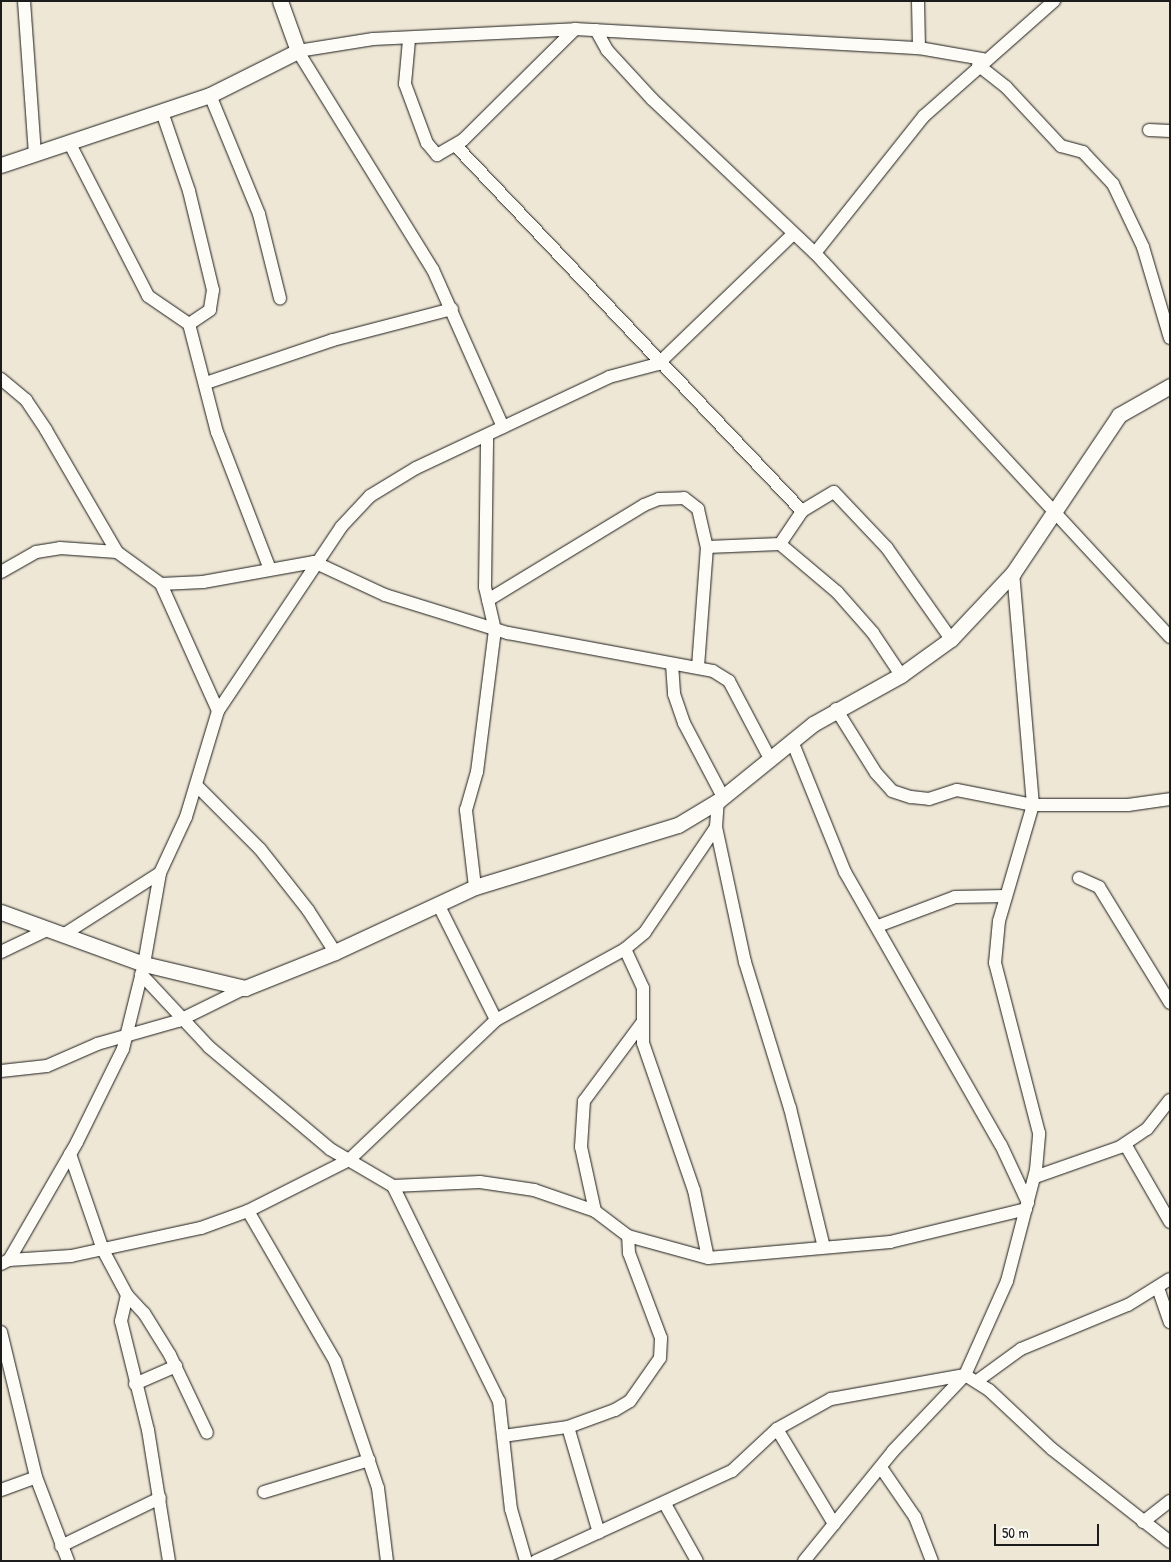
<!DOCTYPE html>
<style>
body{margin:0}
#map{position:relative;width:1171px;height:1562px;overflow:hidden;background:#efe7d5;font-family:"Patrick Hand",sans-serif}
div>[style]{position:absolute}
.roads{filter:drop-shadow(0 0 1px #1c1c1c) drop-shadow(0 0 1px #1c1c1c)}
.minor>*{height:12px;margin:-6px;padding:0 6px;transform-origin:6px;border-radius:6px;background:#fdfcf7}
.tertiary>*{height:15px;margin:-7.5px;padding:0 7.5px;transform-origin:7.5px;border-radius:7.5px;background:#fdfcf7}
span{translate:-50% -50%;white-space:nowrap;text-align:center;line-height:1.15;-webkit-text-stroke:4.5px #fdfcf7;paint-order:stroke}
.frame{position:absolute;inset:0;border:2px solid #1c1c1c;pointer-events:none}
.scale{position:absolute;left:994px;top:1524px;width:105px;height:22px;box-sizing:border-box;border:2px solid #1c1c1c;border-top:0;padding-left:6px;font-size:15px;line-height:18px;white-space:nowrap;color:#1c1c1c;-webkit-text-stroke:4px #fdfcf7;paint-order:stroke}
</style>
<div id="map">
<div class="roads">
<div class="minor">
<div style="left:24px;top:1px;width:152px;rotate:85.9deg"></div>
<div style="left:918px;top:1px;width:47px;rotate:88.8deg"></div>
<div style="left:596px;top:30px;width:23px;rotate:61deg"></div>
<div style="left:607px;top:50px;width:67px;rotate:47.4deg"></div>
<div style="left:652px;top:99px;width:224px;rotate:43.4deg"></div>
<div style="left:815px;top:253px;width:523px;rotate:47.25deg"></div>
<div style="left:409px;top:40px;width:44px;rotate:95.2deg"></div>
<div style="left:405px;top:84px;width:63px;rotate:69.6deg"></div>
<div style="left:427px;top:143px;width:16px;rotate:50deg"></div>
<div style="left:437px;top:155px;width:30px;rotate:-30deg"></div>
<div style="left:463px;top:140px;width:158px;rotate:-44.7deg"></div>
<div style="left:978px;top:65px;width:36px;rotate:38deg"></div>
<div style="left:1006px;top:87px;width:81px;rotate:47deg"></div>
<div style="left:1061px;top:146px;width:23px;rotate:15deg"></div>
<div style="left:1083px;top:152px;width:44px;rotate:46.8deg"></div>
<div style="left:1113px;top:184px;width:70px;rotate:64.5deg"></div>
<div style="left:1143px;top:247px;width:95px;rotate:73.5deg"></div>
<div style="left:210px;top:95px;width:129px;rotate:67.6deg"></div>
<div style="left:259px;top:214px;width:87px;rotate:76deg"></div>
<div style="left:162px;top:112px;width:83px;rotate:71.1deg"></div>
<div style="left:189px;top:191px;width:102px;rotate:76.4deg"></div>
<div style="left:213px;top:290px;width:20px;rotate:99deg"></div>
<div style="left:210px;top:310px;width:25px;rotate:146deg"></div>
<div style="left:1149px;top:130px;width:21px;rotate:3deg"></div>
<div style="left:70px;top:144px;width:171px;rotate:62.8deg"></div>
<div style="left:148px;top:296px;width:50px;rotate:34.3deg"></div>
<div style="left:189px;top:324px;width:112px;rotate:75.5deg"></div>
<div style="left:217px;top:432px;width:145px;rotate:68.9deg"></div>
<div style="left:456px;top:146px;width:503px;rotate:46.53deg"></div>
<div style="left:815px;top:253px;width:175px;rotate:-51.5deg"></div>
<div style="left:924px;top:116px;width:174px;rotate:-41.5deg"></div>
<div style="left:1px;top:379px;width:33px;rotate:40deg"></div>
<div style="left:26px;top:400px;width:36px;rotate:56deg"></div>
<div style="left:46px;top:430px;width:141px;rotate:59.8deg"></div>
<div style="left:206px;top:383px;width:134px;rotate:-18.7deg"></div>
<div style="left:333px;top:340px;width:123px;rotate:-14.6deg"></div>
<div style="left:503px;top:427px;width:172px;rotate:-114deg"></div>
<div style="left:433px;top:270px;width:257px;rotate:-121.7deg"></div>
<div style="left:298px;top:51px;width:76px;rotate:-9.1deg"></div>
<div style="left:373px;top:39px;width:202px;rotate:-2.8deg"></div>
<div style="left:575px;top:29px;width:345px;rotate:3.2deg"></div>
<div style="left:919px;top:48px;width:65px;rotate:9.8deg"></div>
<div style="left:780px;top:544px;width:75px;rotate:40.1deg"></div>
<div style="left:837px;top:592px;width:55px;rotate:48.7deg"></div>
<div style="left:873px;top:633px;width:50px;rotate:56.3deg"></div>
<div style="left:707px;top:547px;width:73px;rotate:-2.4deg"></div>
<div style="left:780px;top:544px;width:40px;rotate:-56deg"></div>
<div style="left:802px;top:511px;width:37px;rotate:-31deg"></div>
<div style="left:834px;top:492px;width:77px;rotate:46.6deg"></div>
<div style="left:887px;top:548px;width:111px;rotate:54.9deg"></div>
<div style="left:1px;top:572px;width:40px;rotate:-29.7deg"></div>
<div style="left:36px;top:552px;width:24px;rotate:-9deg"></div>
<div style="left:60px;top:548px;width:57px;rotate:4deg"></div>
<div style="left:117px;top:552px;width:54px;rotate:36deg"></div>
<div style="left:161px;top:584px;width:139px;rotate:65.8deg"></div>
<div style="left:161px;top:584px;width:42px;rotate:-2.7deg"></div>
<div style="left:203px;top:582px;width:113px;rotate:-10.2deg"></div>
<div style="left:314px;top:562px;width:78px;rotate:24.9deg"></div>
<div style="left:385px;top:595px;width:129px;rotate:17.2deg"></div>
<div style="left:508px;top:633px;width:208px;rotate:10.5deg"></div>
<div style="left:713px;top:671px;width:19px;rotate:32deg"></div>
<div style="left:729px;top:681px;width:86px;rotate:62.2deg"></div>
<div style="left:488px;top:600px;width:183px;rotate:-31.3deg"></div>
<div style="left:644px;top:505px;width:16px;rotate:-22deg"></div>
<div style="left:659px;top:499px;width:25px;rotate:-2deg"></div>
<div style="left:684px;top:498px;width:18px;rotate:38deg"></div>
<div style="left:698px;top:509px;width:39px;rotate:77deg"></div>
<div style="left:707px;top:547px;width:121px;rotate:94.3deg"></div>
<div style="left:672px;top:664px;width:30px;rotate:86deg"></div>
<div style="left:674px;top:694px;width:31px;rotate:71deg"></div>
<div style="left:684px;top:723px;width:81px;rotate:62.2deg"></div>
<div style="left:836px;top:709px;width:75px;rotate:58deg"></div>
<div style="left:876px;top:773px;width:24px;rotate:48deg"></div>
<div style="left:892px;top:791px;width:20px;rotate:18deg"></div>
<div style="left:911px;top:797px;width:18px;rotate:6deg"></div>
<div style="left:929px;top:799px;width:29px;rotate:-18deg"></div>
<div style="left:957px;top:790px;width:77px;rotate:11.2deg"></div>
<div style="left:1033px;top:805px;width:95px"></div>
<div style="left:1128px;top:805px;width:42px;rotate:-8.1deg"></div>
<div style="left:792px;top:741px;width:141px;rotate:68deg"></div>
<div style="left:845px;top:872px;width:314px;rotate:60.3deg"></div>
<div style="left:1001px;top:1145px;width:64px;rotate:65deg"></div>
<div style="left:197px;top:786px;width:89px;rotate:45deg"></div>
<div style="left:260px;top:849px;width:78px;rotate:51.8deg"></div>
<div style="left:308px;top:910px;width:50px;rotate:57.3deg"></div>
<div style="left:716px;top:827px;width:138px;rotate:77.9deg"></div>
<div style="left:745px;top:962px;width:153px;rotate:72.9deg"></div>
<div style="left:790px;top:1108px;width:143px;rotate:76.3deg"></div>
<div style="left:1079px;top:878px;width:22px;rotate:24deg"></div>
<div style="left:1099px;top:887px;width:136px;rotate:58.5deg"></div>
<div style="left:475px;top:887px;width:78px;rotate:-96.7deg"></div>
<div style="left:466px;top:810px;width:40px;rotate:-74deg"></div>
<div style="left:477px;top:772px;width:143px;rotate:-82.8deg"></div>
<div style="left:495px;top:630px;width:44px;rotate:-103.1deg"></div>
<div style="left:485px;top:587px;width:150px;rotate:-89.2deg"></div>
<div style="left:439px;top:906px;width:127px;rotate:63.4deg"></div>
<div style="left:878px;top:926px;width:82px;rotate:-20.6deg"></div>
<div style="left:955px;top:897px;width:51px;rotate:-1.1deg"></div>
<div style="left:63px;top:935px;width:115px;rotate:-32.6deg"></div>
<div style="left:625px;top:949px;width:43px;rotate:65.2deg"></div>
<div style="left:643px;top:988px;width:55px;rotate:90deg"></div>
<div style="left:643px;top:1043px;width:156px;rotate:70.9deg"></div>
<div style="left:694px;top:1190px;width:69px;rotate:78.4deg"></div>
<div style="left:1px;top:952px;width:53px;rotate:-25.6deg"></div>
<div style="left:141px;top:974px;width:100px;rotate:47deg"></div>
<div style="left:209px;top:1047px;width:158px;rotate:40.1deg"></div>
<div style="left:330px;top:1149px;width:73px;rotate:30.4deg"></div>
<div style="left:393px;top:1186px;width:240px;rotate:63.8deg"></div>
<div style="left:499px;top:1401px;width:109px;rotate:83.7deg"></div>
<div style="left:511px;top:1509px;width:54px;rotate:73.9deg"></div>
<div style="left:1px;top:1071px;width:46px;rotate:-6.2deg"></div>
<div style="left:47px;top:1066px;width:55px;rotate:-23.7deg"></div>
<div style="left:97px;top:1044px;width:84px;rotate:-15.9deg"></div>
<div style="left:178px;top:1021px;width:75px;rotate:-26.2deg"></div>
<div style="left:1125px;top:1144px;width:90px;rotate:60deg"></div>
<div style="left:70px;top:1154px;width:102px;rotate:71deg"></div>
<div style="left:103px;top:1250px;width:51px;rotate:61.9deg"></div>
<div style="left:127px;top:1295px;width:27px;rotate:103deg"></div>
<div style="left:121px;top:1321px;width:112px;rotate:76.1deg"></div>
<div style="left:148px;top:1430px;width:133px;rotate:80.9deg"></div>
<div style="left:1035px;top:1177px;width:90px;rotate:-19.4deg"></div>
<div style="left:1120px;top:1147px;width:32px;rotate:-34deg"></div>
<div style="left:1147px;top:1129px;width:37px;rotate:-52deg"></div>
<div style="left:393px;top:1186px;width:87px;rotate:-2.6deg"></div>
<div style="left:480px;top:1182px;width:55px;rotate:8.4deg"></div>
<div style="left:534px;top:1190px;width:65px;rotate:19deg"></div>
<div style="left:595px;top:1211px;width:41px;rotate:37.1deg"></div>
<div style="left:628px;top:1236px;width:83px;rotate:15.4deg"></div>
<div style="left:708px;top:1258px;width:183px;rotate:-5deg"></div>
<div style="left:890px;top:1242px;width:140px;rotate:-13.6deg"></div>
<div style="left:248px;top:1211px;width:173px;rotate:59.9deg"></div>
<div style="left:335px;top:1361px;width:134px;rotate:71.3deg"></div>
<div style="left:378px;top:1488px;width:74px;rotate:83deg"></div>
<div style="left:595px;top:1211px;width:66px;rotate:-102.3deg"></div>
<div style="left:581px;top:1147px;width:46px;rotate:-86.3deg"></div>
<div style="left:584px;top:1101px;width:97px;rotate:-53.4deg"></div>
<div style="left:9px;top:1260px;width:62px;rotate:-3.7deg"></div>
<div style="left:71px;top:1256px;width:133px;rotate:-12.2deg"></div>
<div style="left:201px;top:1228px;width:50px;rotate:-19.9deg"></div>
<div style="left:248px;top:1211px;width:113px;rotate:-26.8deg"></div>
<div style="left:349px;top:1160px;width:203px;rotate:-43.6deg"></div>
<div style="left:496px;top:1020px;width:147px;rotate:-28.8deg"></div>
<div style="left:625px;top:949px;width:26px;rotate:-40deg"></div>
<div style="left:645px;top:932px;width:127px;rotate:-55.9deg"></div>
<div style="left:716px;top:827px;width:26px;rotate:-86deg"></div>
<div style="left:1px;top:1264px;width:9px;rotate:-27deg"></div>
<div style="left:9px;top:1260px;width:136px;rotate:-60deg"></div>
<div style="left:77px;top:1142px;width:104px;rotate:-63.7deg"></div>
<div style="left:123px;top:1049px;width:88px;rotate:-76.1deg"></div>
<div style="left:144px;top:964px;width:92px;rotate:-80deg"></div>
<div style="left:160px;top:873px;width:62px;rotate:-65.1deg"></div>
<div style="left:186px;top:817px;width:111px;rotate:-73.2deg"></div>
<div style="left:218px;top:711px;width:221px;rotate:-56.2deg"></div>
<div style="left:341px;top:527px;width:42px;rotate:-46.9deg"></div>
<div style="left:370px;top:496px;width:54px;rotate:-31.3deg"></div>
<div style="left:416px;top:468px;width:213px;rotate:-25.2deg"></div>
<div style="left:609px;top:377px;width:51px;rotate:-14.9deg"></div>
<div style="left:658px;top:364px;width:186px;rotate:-43.9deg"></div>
<div style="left:1158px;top:1288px;width:36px;rotate:71deg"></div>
<div style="left:127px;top:1295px;width:25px;rotate:47deg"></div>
<div style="left:144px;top:1313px;width:49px;rotate:58.2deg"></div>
<div style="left:170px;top:1355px;width:86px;rotate:64.6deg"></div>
<div style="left:1px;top:1332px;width:149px;rotate:76.4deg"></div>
<div style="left:36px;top:1477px;width:90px;rotate:69.1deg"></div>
<div style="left:977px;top:1381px;width:54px;rotate:-36deg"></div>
<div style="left:1021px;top:1349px;width:116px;rotate:-22.4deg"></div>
<div style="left:1128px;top:1305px;width:49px;rotate:-31.8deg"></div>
<div style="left:135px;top:1384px;width:45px;rotate:-23.7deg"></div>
<div style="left:568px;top:1427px;width:110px;rotate:73.7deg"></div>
<div style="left:777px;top:1429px;width:111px;rotate:59deg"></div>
<div style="left:503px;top:1436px;width:66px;rotate:-7.9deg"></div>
<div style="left:568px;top:1427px;width:50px;rotate:-19.9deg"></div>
<div style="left:615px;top:1410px;width:17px;rotate:-31deg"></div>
<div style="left:630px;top:1401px;width:52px;rotate:-55.1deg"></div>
<div style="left:660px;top:1358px;width:20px;rotate:-87deg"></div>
<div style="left:661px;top:1338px;width:91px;rotate:-110.6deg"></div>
<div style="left:629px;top:1253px;width:17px;rotate:-93deg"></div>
<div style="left:882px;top:1469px;width:58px;rotate:55.5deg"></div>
<div style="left:915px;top:1517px;width:47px;rotate:68.9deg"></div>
<div style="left:1px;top:1490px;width:37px;rotate:-20deg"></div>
<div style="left:264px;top:1492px;width:110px;rotate:-16.9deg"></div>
<div style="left:665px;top:1504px;width:65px;rotate:60.7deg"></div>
<div style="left:1143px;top:1522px;width:34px;rotate:-38deg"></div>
<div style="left:61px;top:1546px;width:110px;rotate:-25.9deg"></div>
<div style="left:536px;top:1561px;width:216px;rotate:-24.7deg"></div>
<div style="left:732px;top:1471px;width:62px;rotate:-43deg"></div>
<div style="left:777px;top:1429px;width:62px;rotate:-29.1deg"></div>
<div style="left:831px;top:1399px;width:136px;rotate:-10.2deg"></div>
<div style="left:965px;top:1375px;width:28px;rotate:32deg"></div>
<div style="left:989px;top:1390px;width:86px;rotate:43.1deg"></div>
<div style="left:1052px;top:1449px;width:150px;rotate:38.2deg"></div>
<div style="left:804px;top:1561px;width:141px;rotate:-51deg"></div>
<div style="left:893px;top:1451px;width:105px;rotate:-46.5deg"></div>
<div style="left:965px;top:1375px;width:103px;rotate:-65.9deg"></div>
<div style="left:1007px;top:1281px;width:115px;rotate:-75.4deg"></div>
<div style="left:1036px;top:1170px;width:37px;rotate:-85deg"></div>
<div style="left:1039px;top:1133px;width:176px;rotate:-104.5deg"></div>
<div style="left:995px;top:963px;width:42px;rotate:-84.6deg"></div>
<div style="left:999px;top:921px;width:121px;rotate:-73.7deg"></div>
<div style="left:1033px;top:805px;width:233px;rotate:-94.9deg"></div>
</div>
<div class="tertiary">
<div style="left:1px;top:165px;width:220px;rotate:-18.5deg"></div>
<div style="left:210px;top:95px;width:98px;rotate:-26.6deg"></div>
<div style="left:298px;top:51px;width:53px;rotate:-109.8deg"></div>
<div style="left:1px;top:912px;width:152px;rotate:20deg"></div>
<div style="left:144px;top:964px;width:104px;rotate:13.4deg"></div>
<div style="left:245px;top:988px;width:97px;rotate:-21.8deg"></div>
<div style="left:335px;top:952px;width:154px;rotate:-24.9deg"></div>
<div style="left:475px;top:887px;width:212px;rotate:-17deg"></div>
<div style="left:678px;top:825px;width:47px;rotate:-31deg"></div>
<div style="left:718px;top:801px;width:122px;rotate:-39deg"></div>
<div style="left:813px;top:724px;width:101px;rotate:-29.1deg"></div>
<div style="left:901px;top:675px;width:62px;rotate:-35.8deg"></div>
<div style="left:951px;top:639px;width:91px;rotate:-46.8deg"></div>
<div style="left:1013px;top:573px;width:190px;rotate:-56.1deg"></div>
<div style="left:1119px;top:415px;width:59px;rotate:-29.6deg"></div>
</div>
</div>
<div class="frame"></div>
<div class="scale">50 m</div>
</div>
